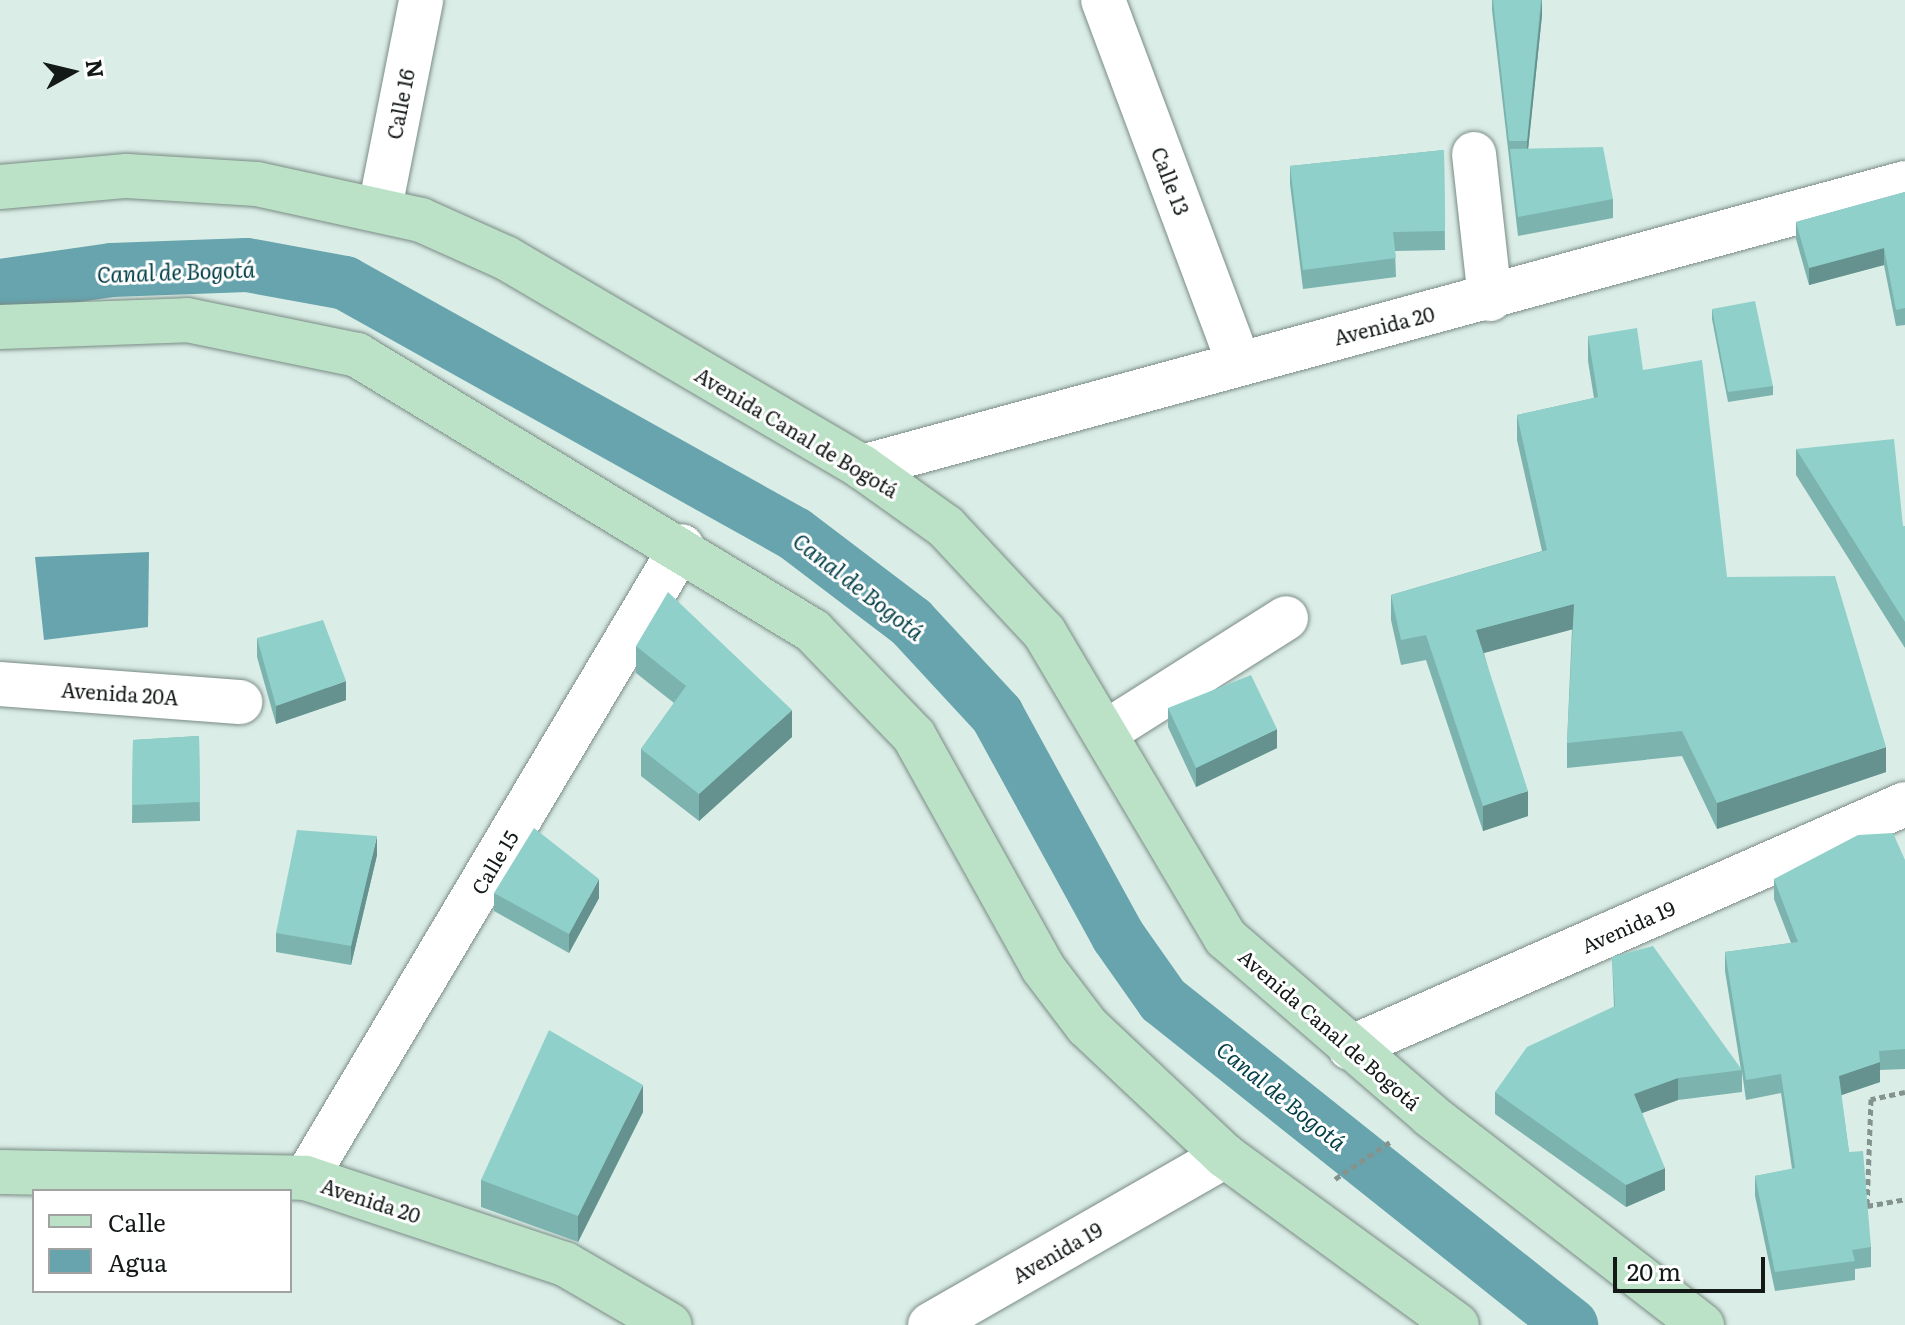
<!DOCTYPE html>
<meta charset="utf-8">
<style>
body{margin:0}
#map{position:relative;width:1905px;height:1325px;overflow:hidden;background:#daede6;font-family:Literata,serif}
div>[style]{position:absolute}
.water>*{inset:0;background:#67a4ae}
.canal>*{height:54px;margin:-27px;padding:0 27px;transform-origin:27px;border-radius:27px;background:#67a4ae}
.path>*{height:5px;margin-top:-2.5px;transform-origin:0;background:repeating-linear-gradient(90deg,#85938e 0 6px,transparent 0 10px)}
.roads{filter:drop-shadow(0 0 2px #7a8b85) drop-shadow(0 0 2px #7a8b85)}
.minor>*{height:44px;margin:-22px;padding:0 22px;transform-origin:22px;border-radius:22px;background:#fff}
.major>*{height:44px;margin:-22px;padding:0 22px;transform-origin:22px;border-radius:22px;background:#bbe2c7}
.wall>*{inset:0;background:#7cb3af}
.shaded-wall>*{inset:0;background:#65928e}
.building>*{inset:0;background:#90d0cb}
span{translate:-50% -50%;white-space:nowrap;text-align:center;line-height:1.15;-webkit-text-stroke:6px #fff;paint-order:stroke}
.street-label{font-size:20px;color:#131917}
.water-label{font-size:22px;color:#013e46;font-style:italic}
.legend{position:absolute;left:32px;top:1189px;width:260px;height:104px;box-sizing:border-box;background:#fff;border:2px solid #a1a3a2;margin:0;padding:10px 14px;list-style:none;font-size:24px;color:#131917}
.legend li{display:flex;align-items:center;gap:16px;height:40px}
.legend b{width:40px;border:2px solid #a1a3a2}
.north{position:absolute;left:32px;top:32px;width:80px;height:80px;-webkit-text-stroke:6px #fff;paint-order:stroke;rotate:82deg;font-size:22px;font-weight:700;line-height:32px;text-align:center;color:#131917}
.north::after{content:'';display:block;margin:auto;width:28px;height:36px;background:#131917;clip-path:polygon(50% 0,100% 100%,50% 72%,0 100%)}
.scale{position:absolute;left:1613px;top:1257px;width:152px;height:36px;box-sizing:border-box;border:4px solid #131917;border-top:0;padding-left:10px;font-size:24px;line-height:28px;white-space:nowrap;color:#131917;-webkit-text-stroke:6px #fff;paint-order:stroke}
</style>
<div id="map">
<div class="water">
<div style="clip-path:polygon(149px 552px,148px 627px,44px 640px,35px 557px)"></div>
</div>
<div class="canal">
<div style="left:0;top:286px;width:113px;rotate:-8.1deg"></div>
<div style="left:112px;top:270px;width:135px;rotate:-2.1deg"></div>
<div style="left:247px;top:265px;width:100px;rotate:10.4deg"></div>
<div style="left:345px;top:283px;width:515px;rotate:29.15deg"></div>
<div style="left:795px;top:534px;width:146px;rotate:37.2deg"></div>
<div style="left:911px;top:622px;width:127px;rotate:47.2deg"></div>
<div style="left:997px;top:715px;width:252px;rotate:61.3deg"></div>
<div style="left:1118px;top:936px;width:78px;rotate:54.9deg"></div>
<div style="left:1163px;top:1000px;width:522px;rotate:38.54deg"></div>
</div>
<div class="path">
<div style="left:1905px;top:1092px;width:35px;rotate:168deg"></div>
<div style="left:1871px;top:1099px;width:107px;rotate:92.1deg"></div>
<div style="left:1867px;top:1206px;width:39px;rotate:-10deg"></div>
<div style="left:1335px;top:1179px;width:66px;rotate:-33.9deg"></div>
</div>
<div class="roads">
<div class="minor">
<div style="left:1103px;top:0;width:385px;rotate:69.5deg"></div>
<div style="left:1474px;top:154px;width:146px;rotate:83.7deg"></div>
<div style="left:380px;top:208px;width:212px;rotate:-78.8deg"></div>
<div style="left:862px;top:467px;width:1081px;rotate:-15.23deg"></div>
<div style="left:0;top:684px;width:241px;rotate:4.3deg"></div>
<div style="left:1106px;top:732px;width:213px;rotate:-32.3deg"></div>
<div style="left:1350px;top:1048px;width:606px;rotate:-23.73deg"></div>
<div style="left:306px;top:1178px;width:735px;rotate:-59.25deg"></div>
<div style="left:930px;top:1325px;width:340px;rotate:-29.8deg"></div>
</div>
<div class="major">
<div style="left:0;top:187px;width:127px;rotate:-5deg"></div>
<div style="left:127px;top:176px;width:130px;rotate:3.5deg"></div>
<div style="left:257px;top:184px;width:168px;rotate:12.4deg"></div>
<div style="left:421px;top:220px;width:93px;rotate:24.1deg"></div>
<div style="left:506px;top:258px;width:413px;rotate:30.4deg"></div>
<div style="left:862px;top:467px;width:103px;rotate:35.5deg"></div>
<div style="left:946px;top:527px;width:144px;rotate:47deg"></div>
<div style="left:1044px;top:632px;width:356px;rotate:59.3deg"></div>
<div style="left:1226px;top:938px;width:270px;rotate:40.9deg"></div>
<div style="left:1430px;top:1115px;width:344px;rotate:37.7deg"></div>
<div style="left:0;top:327px;width:187px;rotate:-2.1deg"></div>
<div style="left:187px;top:320px;width:174px;rotate:11.6deg"></div>
<div style="left:357px;top:355px;width:533px;rotate:31.18deg"></div>
<div style="left:813px;top:631px;width:146px;rotate:46.1deg"></div>
<div style="left:914px;top:736px;width:265px;rotate:60.9deg"></div>
<div style="left:1043px;top:968px;width:73px;rotate:52.8deg"></div>
<div style="left:1087px;top:1026px;width:190px;rotate:43.3deg"></div>
<div style="left:1225px;top:1156px;width:287px;rotate:36.1deg"></div>
<div style="left:0;top:1172px;width:306px;rotate:1.1deg"></div>
<div style="left:306px;top:1178px;width:273px;rotate:18.4deg"></div>
<div style="left:565px;top:1264px;width:121px;rotate:30.2deg"></div>
</div>
</div>
<div class="wall">
<div style="clip-path:polygon(1492px 0,1542px 0,1542px 15px,1528px 149px,1613px 199px,1613px 218px,1518px 236px,1492px 10px)"></div>
<div style="clip-path:polygon(1444px 150px,1445px 250px,1395px 251px,1396px 277px,1303px 289px,1290px 184px,1290px 166px)"></div>
<div style="clip-path:polygon(1905px 192px,1905px 325px,1896px 326px,1884px 265px,1809px 285px,1796px 239px,1796px 222px)"></div>
<div style="clip-path:polygon(1712px 309px,1773px 386px,1773px 395px,1728px 402px,1712px 319px)"></div>
<div style="clip-path:polygon(1588px 336px,1643px 370px,1727px 577px,1886px 772px,1717px 829px,1682px 756px,1567px 768px,1567px 743px,1572px 629px,1484px 653px,1528px 816px,1483px 831px,1426px 660px,1401px 665px,1391px 620px,1391px 595px,1542px 551px,1517px 440px,1517px 415px,1594px 398px,1588px 361px)"></div>
<div style="clip-path:polygon(1796px 449px,1903px 526px,1905px 526px,1905px 648px,1796px 475px)"></div>
<div style="clip-path:polygon(257px 638px,346px 700px,276px 724px,257px 657px)"></div>
<div style="clip-path:polygon(636px 646px,792px 737px,699px 821px,641px 776px,641px 749px,674px 703px,636px 673px)"></div>
<div style="clip-path:polygon(1168px 708px,1277px 748px,1196px 787px,1168px 727px)"></div>
<div style="clip-path:polygon(199px 736px,200px 821px,132px 823px,133px 740px)"></div>
<div style="clip-path:polygon(377px 855px,351px 965px,276px 952px,276px 933px)"></div>
<div style="clip-path:polygon(1905px 860px,1905px 1069px,1880px 1070px,1880px 1082px,1841px 1095px,1849px 1152px,1871px 1247px,1871px 1267px,1855px 1269px,1855px 1280px,1775px 1291px,1755px 1196px,1755px 1176px,1792px 1169px,1781px 1093px,1746px 1100px,1742px 1072px,1742px 1092px,1678px 1100px,1642px 1113px,1665px 1190px,1626px 1207px,1495px 1114px,1495px 1092px,1614px 1007px,1612px 957px,1741px 1070px,1725px 971px,1725px 952px,1791px 943px,1774px 899px,1774px 879px)"></div>
<div style="clip-path:polygon(494px 893px,599px 898px,569px 953px,494px 911px)"></div>
<div style="clip-path:polygon(643px 1112px,578px 1242px,481px 1207px,481px 1180px)"></div>
</div>
<div class="shaded-wall">
<div style="clip-path:polygon(1542px 0,1542px 15px,1527px 160px,1527px 141px)"></div>
<div style="clip-path:polygon(1884px 248px,1884px 265px,1809px 285px,1809px 268px)"></div>
<div style="clip-path:polygon(1574px 604px,1574px 629px,1476px 655px,1476px 630px)"></div>
<div style="clip-path:polygon(346px 681px,346px 700px,276px 724px,276px 706px)"></div>
<div style="clip-path:polygon(792px 710px,792px 737px,699px 821px,699px 794px)"></div>
<div style="clip-path:polygon(1277px 729px,1277px 748px,1196px 787px,1196px 768px)"></div>
<div style="clip-path:polygon(1886px 747px,1886px 772px,1717px 829px,1717px 803px)"></div>
<div style="clip-path:polygon(1528px 791px,1528px 816px,1483px 831px,1483px 806px)"></div>
<div style="clip-path:polygon(377px 836px,377px 855px,351px 965px,351px 946px)"></div>
<div style="clip-path:polygon(599px 879px,599px 898px,569px 953px,569px 934px)"></div>
<div style="clip-path:polygon(1880px 1062px,1880px 1082px,1839px 1096px,1839px 1076px)"></div>
<div style="clip-path:polygon(1678px 1078px,1678px 1100px,1634px 1116px,1634px 1094px)"></div>
<div style="clip-path:polygon(643px 1085px,643px 1112px,578px 1242px,578px 1216px)"></div>
<div style="clip-path:polygon(1665px 1168px,1665px 1190px,1626px 1207px,1626px 1185px)"></div>
</div>
<div class="building">
<div style="clip-path:polygon(1493px 0,1541px 0,1527px 141px,1509px 141px)"></div>
<div style="clip-path:polygon(1603px 147px,1613px 199px,1518px 217px,1510px 149px)"></div>
<div style="clip-path:polygon(1444px 150px,1445px 231px,1393px 232px,1396px 258px,1303px 270px,1290px 166px)"></div>
<div style="clip-path:polygon(1905px 192px,1905px 308px,1896px 310px,1884px 248px,1809px 268px,1796px 222px)"></div>
<div style="clip-path:polygon(1755px 301px,1773px 386px,1728px 392px,1712px 309px)"></div>
<div style="clip-path:polygon(1637px 328px,1643px 370px,1702px 360px,1727px 577px,1835px 576px,1886px 747px,1717px 803px,1682px 731px,1567px 743px,1574px 604px,1476px 630px,1528px 791px,1483px 806px,1426px 635px,1401px 640px,1391px 595px,1547px 550px,1517px 415px,1598px 397px,1588px 336px)"></div>
<div style="clip-path:polygon(1894px 439px,1903px 526px,1905px 526px,1905px 622px,1796px 449px)"></div>
<div style="clip-path:polygon(668px 592px,792px 710px,699px 794px,641px 749px,686px 686px,636px 646px)"></div>
<div style="clip-path:polygon(323px 620px,346px 681px,276px 706px,257px 638px)"></div>
<div style="clip-path:polygon(1251px 675px,1277px 729px,1196px 768px,1168px 708px)"></div>
<div style="clip-path:polygon(199px 736px,200px 802px,132px 805px,133px 740px)"></div>
<div style="clip-path:polygon(534px 828px,599px 879px,569px 934px,494px 893px)"></div>
<div style="clip-path:polygon(297px 830px,377px 836px,351px 946px,276px 933px)"></div>
<div style="clip-path:polygon(1893px 833px,1905px 860px,1905px 1049px,1879px 1051px,1880px 1062px,1839px 1076px,1849px 1152px,1863px 1151px,1871px 1247px,1852px 1250px,1855px 1261px,1775px 1272px,1755px 1176px,1795px 1168px,1781px 1074px,1746px 1080px,1725px 952px,1798px 942px,1774px 879px,1858px 835px)"></div>
<div style="clip-path:polygon(1653px 946px,1742px 1070px,1678px 1078px,1634px 1094px,1665px 1168px,1626px 1185px,1495px 1092px,1527px 1047px,1615px 1006px,1612px 957px)"></div>
<div style="clip-path:polygon(549px 1030px,643px 1085px,578px 1216px,481px 1180px)"></div>
</div>
<div class="street-label">
<span style="left:400px;top:104px;rotate:-79deg">Calle 16</span>
<span style="left:1171px;top:181px;rotate:69deg">Calle 13</span>
<span style="left:1384px;top:325px;rotate:-14deg">Avenida 20</span>
<span style="left:797px;top:432px;rotate:31deg">Avenida Canal de Bogotá</span>
<span style="left:120px;top:693px;rotate:4deg">Avenida 20A</span>
<span style="left:494px;top:862px;rotate:-59deg">Calle 15</span>
<span style="left:1628px;top:926px;rotate:-24deg">Avenida 19</span>
<span style="left:1330px;top:1029px;rotate:41deg">Avenida Canal de Bogotá</span>
<span style="left:371px;top:1200px;rotate:18deg">Avenida 20</span>
<span style="left:1057px;top:1252px;rotate:-30deg">Avenida 19</span>
</div>
<div class="water-label">
<span style="left:176px;top:271px;rotate:-2deg">Canal de Bogotá</span>
<span style="left:859px;top:586px;rotate:38deg">Canal de Bogotá</span>
<span style="left:1282px;top:1095px;rotate:39deg">Canal de Bogotá</span>
</div>
<ul class="legend">
<li><b style="height:10px;background:#bbe2c7"></b>Calle</li>
<li><b style="height:22px;background:#67a4ae"></b>Agua</li>
</ul>
<div class="north">N</div>
<div class="scale">20 m</div>
</div>
